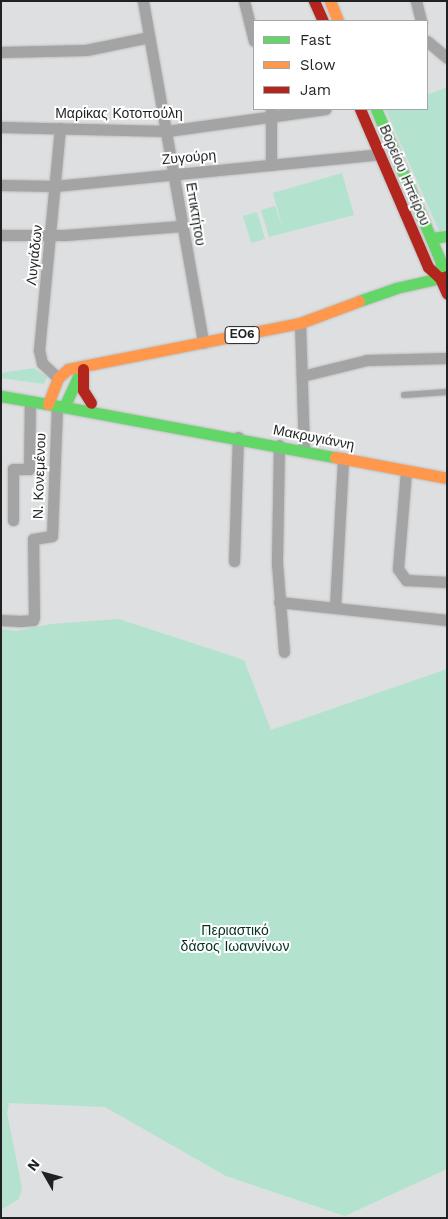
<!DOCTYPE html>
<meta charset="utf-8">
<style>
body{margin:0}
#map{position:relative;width:448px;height:1219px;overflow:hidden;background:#dddfe1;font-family:"Work Sans",sans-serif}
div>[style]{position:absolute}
.green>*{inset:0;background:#b3e3ce}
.roads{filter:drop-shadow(0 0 1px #bcbdbe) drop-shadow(0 0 1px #bcbdbe)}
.lane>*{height:5.5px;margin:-2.75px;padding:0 2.75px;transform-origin:2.75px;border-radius:2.75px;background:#a4a4a4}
.street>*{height:11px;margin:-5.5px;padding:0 5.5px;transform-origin:5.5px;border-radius:5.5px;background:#a4a4a4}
.fast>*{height:11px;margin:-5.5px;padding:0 5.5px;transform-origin:5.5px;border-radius:5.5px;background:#63d668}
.slow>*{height:11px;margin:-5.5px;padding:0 5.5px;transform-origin:5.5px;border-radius:5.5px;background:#ff974d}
.jam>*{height:11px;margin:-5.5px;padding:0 5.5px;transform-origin:5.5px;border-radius:5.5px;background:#b3261e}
span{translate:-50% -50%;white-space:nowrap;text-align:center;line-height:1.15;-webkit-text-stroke:4px #fff;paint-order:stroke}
.shield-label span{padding:1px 4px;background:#fff;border:1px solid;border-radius:4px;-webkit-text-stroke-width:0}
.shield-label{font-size:12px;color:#1f2122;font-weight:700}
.street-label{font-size:14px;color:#1f2122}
.park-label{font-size:14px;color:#043222}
.frame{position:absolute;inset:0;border:2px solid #1f2122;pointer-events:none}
.legend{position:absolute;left:253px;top:20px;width:175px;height:90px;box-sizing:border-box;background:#fff;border:1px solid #a5a6a7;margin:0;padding:6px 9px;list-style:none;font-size:15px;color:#1f2122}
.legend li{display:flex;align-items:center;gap:10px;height:25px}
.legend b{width:25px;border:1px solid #a5a6a7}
.north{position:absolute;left:20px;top:1149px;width:50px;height:50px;-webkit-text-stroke:4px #fff;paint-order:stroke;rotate:308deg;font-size:14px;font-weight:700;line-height:20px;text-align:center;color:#1f2122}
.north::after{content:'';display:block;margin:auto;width:18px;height:22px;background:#1f2122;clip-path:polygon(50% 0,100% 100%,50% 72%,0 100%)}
</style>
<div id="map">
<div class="green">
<div style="clip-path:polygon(447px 87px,447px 228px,439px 231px,386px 110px,427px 109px,427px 95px)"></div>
<div style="clip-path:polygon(342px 173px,354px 215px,269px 237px,261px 210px,275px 206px,283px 229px,273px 193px)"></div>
<div style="clip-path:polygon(257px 212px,265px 239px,251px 243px,243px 216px)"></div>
<div style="clip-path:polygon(34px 368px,47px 377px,44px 384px,1px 378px,1px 373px)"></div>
<div style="clip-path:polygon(119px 619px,244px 660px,271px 730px,447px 669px,447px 1169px,345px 1216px,226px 1176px,105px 1107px,9px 1103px,7px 1113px,22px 1188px,19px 1199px,1px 1210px,1px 629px,17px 631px,51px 624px)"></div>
</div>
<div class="roads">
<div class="lane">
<div style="left:404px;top:395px;width:43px;rotate:-4deg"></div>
</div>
<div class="street">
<div style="left:143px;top:1px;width:347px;rotate:80deg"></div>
<div style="left:244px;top:1px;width:41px;rotate:76deg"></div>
<div style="left:416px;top:1px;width:21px;rotate:76deg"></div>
<div style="left:427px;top:41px;width:26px;rotate:40deg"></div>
<div style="left:1px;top:52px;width:85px;rotate:-1.3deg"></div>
<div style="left:86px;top:50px;width:64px;rotate:-11.7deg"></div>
<div style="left:1px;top:127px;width:166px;rotate:1.4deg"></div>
<div style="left:167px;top:131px;width:160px;rotate:-7.9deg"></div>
<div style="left:271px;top:165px;width:55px;rotate:-90deg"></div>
<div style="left:1px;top:185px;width:54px;rotate:1.1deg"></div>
<div style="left:55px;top:186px;width:326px;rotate:-5.6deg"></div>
<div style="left:1px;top:235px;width:64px"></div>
<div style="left:65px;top:235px;width:117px;rotate:-4.4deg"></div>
<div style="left:300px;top:323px;width:127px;rotate:88.2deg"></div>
<div style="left:302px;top:376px;width:67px;rotate:-13.8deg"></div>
<div style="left:367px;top:360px;width:80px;rotate:-1.4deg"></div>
<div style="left:58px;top:378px;width:22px;rotate:-137deg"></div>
<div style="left:42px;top:363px;width:13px;rotate:-103deg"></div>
<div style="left:39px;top:350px;width:223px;rotate:-84.6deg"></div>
<div style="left:279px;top:445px;width:118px;rotate:91deg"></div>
<div style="left:277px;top:563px;width:89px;rotate:85.5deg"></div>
<div style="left:406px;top:471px;width:98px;rotate:94.7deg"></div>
<div style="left:398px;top:569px;width:14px;rotate:54deg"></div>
<div style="left:406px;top:580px;width:41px;rotate:2.8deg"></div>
<div style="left:13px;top:520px;width:51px;rotate:-90deg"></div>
<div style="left:13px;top:469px;width:16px"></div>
<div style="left:29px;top:469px;width:68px;rotate:-89.2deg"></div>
<div style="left:234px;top:561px;width:124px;rotate:-88.2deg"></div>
<div style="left:279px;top:602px;width:169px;rotate:6.1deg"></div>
<div style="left:335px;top:608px;width:150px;rotate:-86.9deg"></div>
<div style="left:1px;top:620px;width:19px;rotate:3deg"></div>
<div style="left:20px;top:621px;width:13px;rotate:-4deg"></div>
<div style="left:33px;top:620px;width:3px;rotate:-72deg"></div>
<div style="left:34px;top:617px;width:78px;rotate:-90.7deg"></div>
<div style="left:33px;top:539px;width:19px;rotate:-9deg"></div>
<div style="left:52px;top:536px;width:130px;rotate:-87.8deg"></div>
</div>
<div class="fast">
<div style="left:376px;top:109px;width:166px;rotate:67deg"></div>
<div style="left:441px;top:262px;width:16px;rotate:94deg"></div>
<div style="left:432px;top:238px;width:15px;rotate:-8deg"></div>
<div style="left:359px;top:301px;width:39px;rotate:-19deg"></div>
<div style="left:396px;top:288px;width:45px;rotate:-12.8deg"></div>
<div style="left:1px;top:396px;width:64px;rotate:9.9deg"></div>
<div style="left:64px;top:407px;width:45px;rotate:-65.1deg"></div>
<div style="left:64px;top:407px;width:276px;rotate:10.5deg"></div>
</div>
<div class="slow">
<div style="left:330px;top:1px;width:22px;rotate:68deg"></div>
<div style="left:48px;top:404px;width:28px;rotate:-69deg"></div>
<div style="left:58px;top:378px;width:13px;rotate:-42deg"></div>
<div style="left:68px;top:369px;width:237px;rotate:-11.2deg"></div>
<div style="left:300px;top:323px;width:63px;rotate:-20.4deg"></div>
<div style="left:335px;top:457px;width:114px;rotate:10.6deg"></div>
</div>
<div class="jam">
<div style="left:314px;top:1px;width:22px;rotate:66deg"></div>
<div style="left:360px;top:109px;width:172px;rotate:66.7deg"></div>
<div style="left:428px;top:267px;width:16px;rotate:43deg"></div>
<div style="left:447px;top:276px;width:7px;rotate:164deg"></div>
<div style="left:440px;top:278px;width:17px;rotate:66deg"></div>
<div style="left:83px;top:369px;width:21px;rotate:90deg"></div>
<div style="left:83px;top:390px;width:15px;rotate:58deg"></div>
</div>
</div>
<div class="shield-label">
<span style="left:242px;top:335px">ΕΟ6</span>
</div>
<div class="street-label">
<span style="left:119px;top:113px">Μαρίκας Κοτοπούλη</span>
<span style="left:189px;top:157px;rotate:-5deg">Ζυγούρη</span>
<span style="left:405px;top:175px;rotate:67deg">Βορείου Ηπείρου</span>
<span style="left:196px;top:214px;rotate:81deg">Επικτήτου</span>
<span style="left:34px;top:255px;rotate:-84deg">Λυγιάδων</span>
<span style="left:314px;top:437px;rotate:11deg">Μακρυγιάννη</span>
<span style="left:39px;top:476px;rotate:-88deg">Ν. Κονεμένου</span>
</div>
<div class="park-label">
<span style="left:235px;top:938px">Περιαστικό<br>δάσος Ιωαννίνων</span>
</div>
<div class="frame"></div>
<ul class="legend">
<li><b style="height:6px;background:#63d668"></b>Fast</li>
<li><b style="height:6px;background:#ff974d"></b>Slow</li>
<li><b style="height:6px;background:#b3261e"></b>Jam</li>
</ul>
<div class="north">N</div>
</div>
